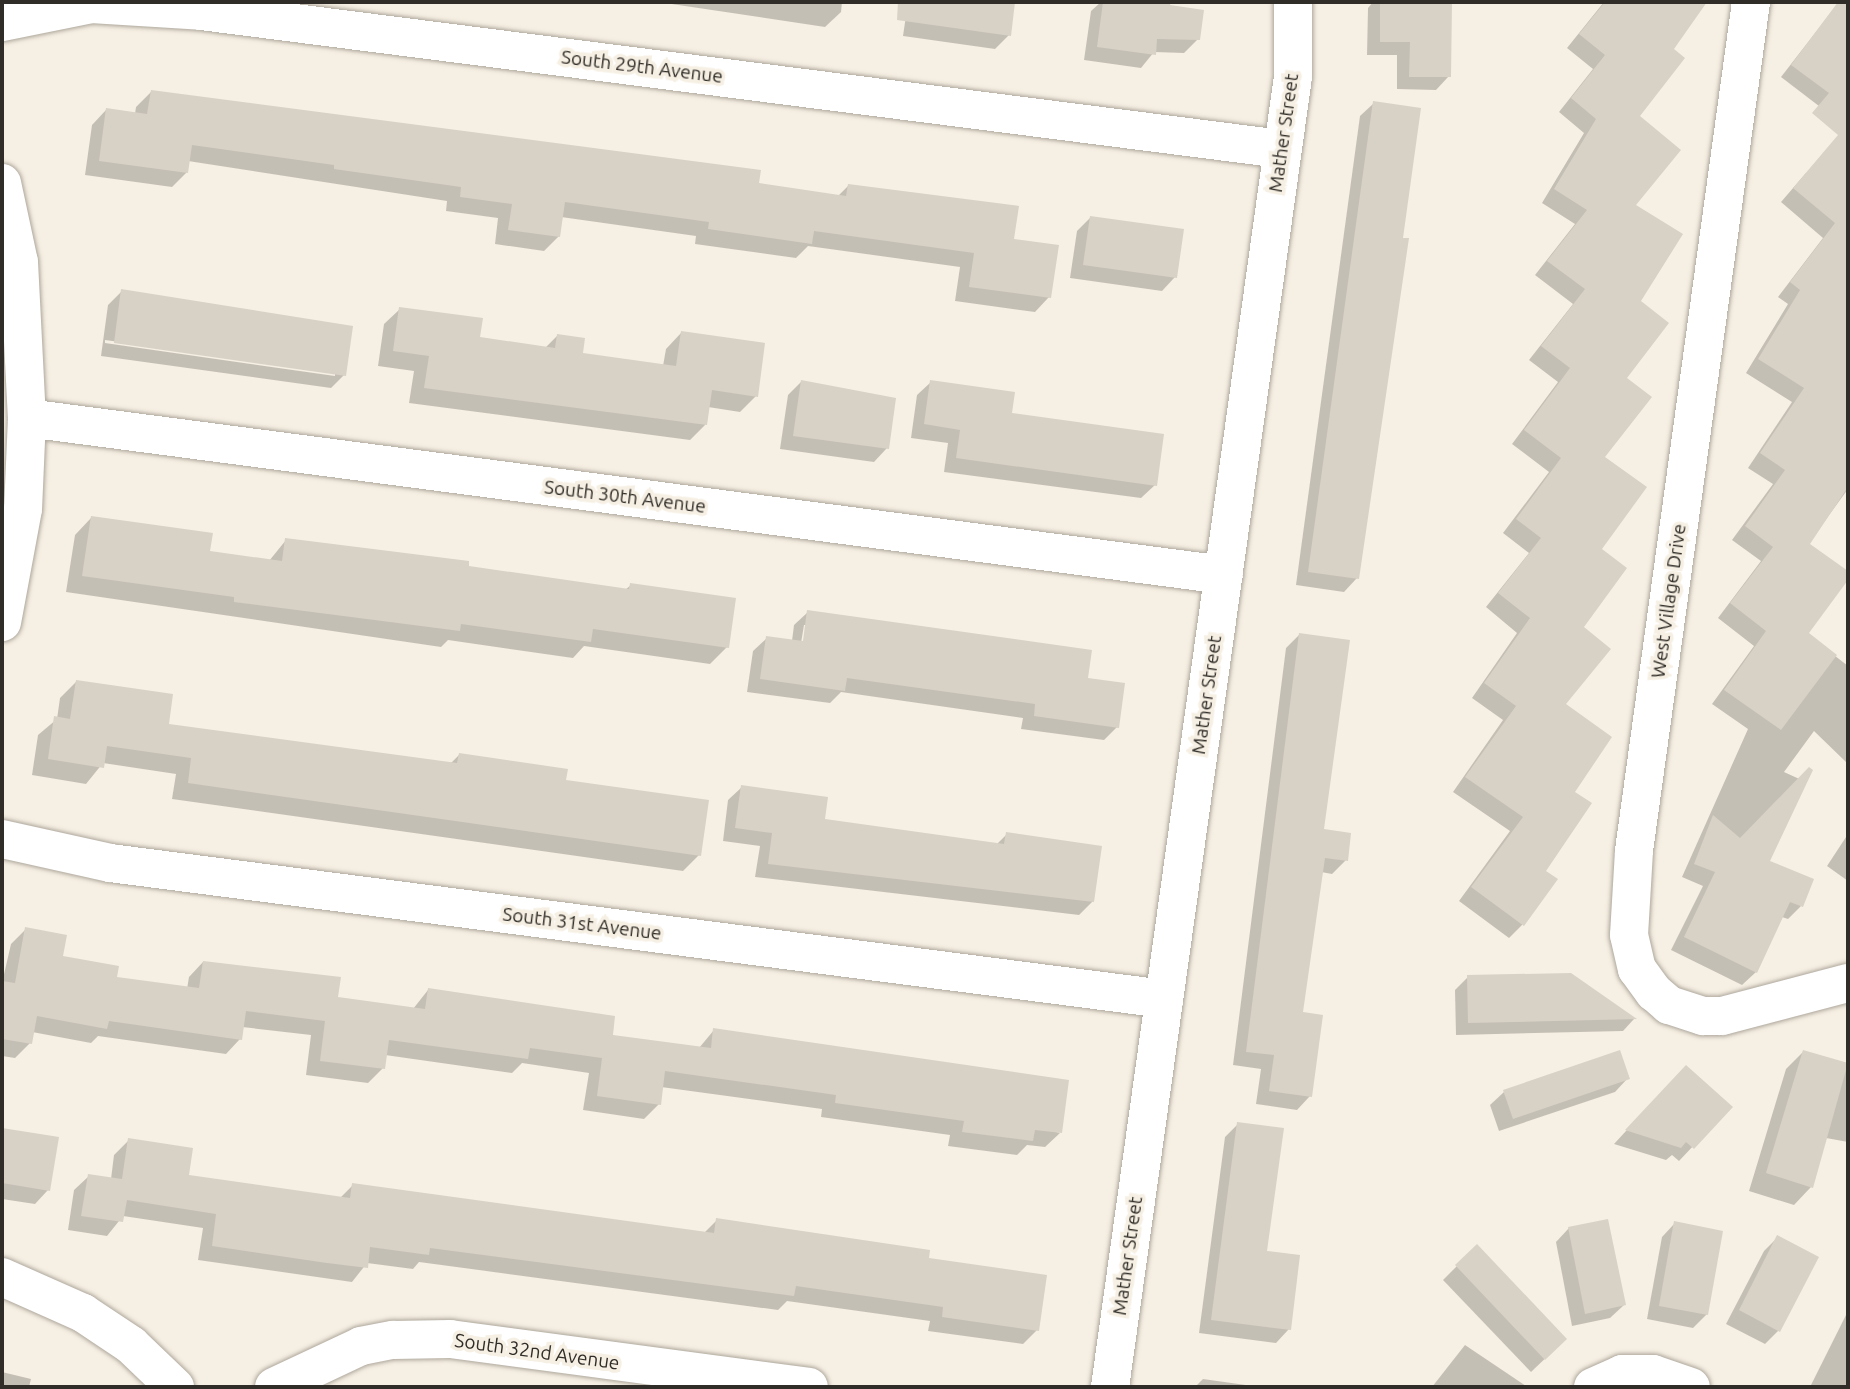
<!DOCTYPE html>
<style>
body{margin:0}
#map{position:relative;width:1850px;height:1389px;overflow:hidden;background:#f6efe3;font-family:Ubuntu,sans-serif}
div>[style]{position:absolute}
.shadow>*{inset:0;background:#0003}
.building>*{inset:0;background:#d8d1c6}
.roads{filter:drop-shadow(0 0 2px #aea79c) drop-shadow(0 0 2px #aea79c)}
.street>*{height:38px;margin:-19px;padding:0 19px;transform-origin:19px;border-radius:19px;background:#fff}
.secondary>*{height:38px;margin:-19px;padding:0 19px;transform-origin:19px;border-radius:19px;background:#fff}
span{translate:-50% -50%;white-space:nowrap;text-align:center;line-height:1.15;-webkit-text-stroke:7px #f6efe3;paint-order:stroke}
.street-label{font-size:19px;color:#302d28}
.frame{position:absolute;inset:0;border:4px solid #302d28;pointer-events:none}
</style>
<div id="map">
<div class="shadow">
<div style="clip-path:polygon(658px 2px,842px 2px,841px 12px,825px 27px)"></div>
<div style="clip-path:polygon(908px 2px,1014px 2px,1009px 35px,995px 49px,903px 36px)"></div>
<div style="clip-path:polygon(1101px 2px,1169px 2px,1168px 7px,1198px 39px,1184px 53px,1154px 52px,1141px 68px,1084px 60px,1091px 11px)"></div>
<div style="clip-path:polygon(1373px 2px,1451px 2px,1449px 76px,1436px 90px,1397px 89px,1397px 55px,1367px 55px,1368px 8px)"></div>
<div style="clip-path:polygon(1604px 2px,1705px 2px,1672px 50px,1637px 117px,1634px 205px,1638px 302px,1625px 379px,1603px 457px,1599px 550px,1564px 704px,1572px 792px,1522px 925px,1509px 938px,1459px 901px,1510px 831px,1453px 792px,1503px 720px,1472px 698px,1517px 633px,1486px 607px,1529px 553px,1503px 533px,1549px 472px,1512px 444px,1558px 382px,1529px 360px,1573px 304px,1535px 275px,1575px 224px,1542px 203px,1584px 133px,1559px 112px,1593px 69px,1567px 48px)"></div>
<div style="clip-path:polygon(1833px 10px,1848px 21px,1848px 108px,1832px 116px,1781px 77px)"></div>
<div style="clip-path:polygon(151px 92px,838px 196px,848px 186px,1012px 240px,1049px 297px,1035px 312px,955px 301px,960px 267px,808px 246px,796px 258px,695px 244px,696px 236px,561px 217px,559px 236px,544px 251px,495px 244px,498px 218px,446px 211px,447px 201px,188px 161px,187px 172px,172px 187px,85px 175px,92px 125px,106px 110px,135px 114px,136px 107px)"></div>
<div style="clip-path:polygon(1374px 103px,1357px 578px,1344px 592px,1296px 585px,1360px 116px)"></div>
<div style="clip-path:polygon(1848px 161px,1848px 288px,1822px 316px,1848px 337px,1848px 362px,1831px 383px,1848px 393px,1848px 489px,1808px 544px,1848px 577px,1807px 634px,1848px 666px,1848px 764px,1814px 731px,1784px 772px,1806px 782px,1768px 862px,1801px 906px,1788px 919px,1782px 917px,1756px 972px,1742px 985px,1671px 950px,1703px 886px,1682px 877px,1748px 729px,1712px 704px,1754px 646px,1718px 618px,1761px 561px,1732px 540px,1773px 484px,1748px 468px,1792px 402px,1746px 373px,1788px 304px,1778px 297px,1823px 238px,1781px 202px,1806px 173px,1824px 172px)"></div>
<div style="clip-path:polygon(1090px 218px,1175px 277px,1162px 291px,1070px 278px,1077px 231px)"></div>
<div style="clip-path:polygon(evenodd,122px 291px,344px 375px,331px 388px,101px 356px,108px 305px,122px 291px,105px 340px,335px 372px,335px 376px,105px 343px,105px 340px)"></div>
<div style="clip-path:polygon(400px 309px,478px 339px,545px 348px,557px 336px,581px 354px,663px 366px,666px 349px,681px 333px,756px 396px,740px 412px,708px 407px,705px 425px,690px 440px,409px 403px,414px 371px,378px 366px,384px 324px)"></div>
<div style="clip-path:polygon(801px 382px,887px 448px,874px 462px,780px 449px,788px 395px)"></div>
<div style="clip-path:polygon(931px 382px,1010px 415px,1155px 485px,1141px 498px,944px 472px,948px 443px,911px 438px,917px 395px)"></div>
<div style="clip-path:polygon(91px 518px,208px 552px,269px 561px,286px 540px,625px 590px,631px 585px,727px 647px,710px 664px,584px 646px,573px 658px,448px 640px,441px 647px,66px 592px,75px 535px)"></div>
<div style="clip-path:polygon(evenodd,808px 612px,1086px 680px,1117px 727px,1104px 740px,1021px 729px,1023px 718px,841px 692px,830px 703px,747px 692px,753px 651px,767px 638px,792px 641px,794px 625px,808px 612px,804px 625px,807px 625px,804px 650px,800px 649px,804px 625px)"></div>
<div style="clip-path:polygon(1299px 635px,1322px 831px,1346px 860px,1332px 874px,1321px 872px,1301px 1013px,1310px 1096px,1297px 1110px,1256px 1104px,1261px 1069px,1233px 1065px,1286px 648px)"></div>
<div style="clip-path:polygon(76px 682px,167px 725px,450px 764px,459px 755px,699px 855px,683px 871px,172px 799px,176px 774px,103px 763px,86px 784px,32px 775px,38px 735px,57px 719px,60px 698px)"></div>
<div style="clip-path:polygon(742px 787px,823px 820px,996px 845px,1007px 834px,1093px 901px,1079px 915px,755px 877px,760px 846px,723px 841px,728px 800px)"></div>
<div style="clip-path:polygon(1848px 834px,1848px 881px,1827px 866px)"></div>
<div style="clip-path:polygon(26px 929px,61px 957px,115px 978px,187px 989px,189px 977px,203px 962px,336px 999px,413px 1009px,428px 990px,611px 1036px,699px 1048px,714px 1030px,1060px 1133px,1045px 1147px,1027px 1145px,1017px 1155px,948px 1146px,950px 1135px,821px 1117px,822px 1109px,661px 1087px,659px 1104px,644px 1119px,583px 1110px,589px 1073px,522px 1063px,512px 1073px,385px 1055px,383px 1068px,368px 1083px,306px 1075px,311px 1035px,242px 1027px,240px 1039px,226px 1054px,98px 1036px,91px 1043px,32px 1032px,30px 1043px,15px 1058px,2px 1056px,2px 983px,11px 944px)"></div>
<div style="clip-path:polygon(1571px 975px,1634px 1019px,1623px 1031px,1456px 1035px,1455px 990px,1468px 977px)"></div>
<div style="clip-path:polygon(1619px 1052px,1628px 1078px,1615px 1092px,1499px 1131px,1490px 1105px,1504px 1092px)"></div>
<div style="clip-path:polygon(1803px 1052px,1848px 1065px,1848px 1142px,1826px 1138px,1811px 1187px,1794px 1205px,1749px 1191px,1786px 1069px)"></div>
<div style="clip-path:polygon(1673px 1080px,1730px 1107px,1679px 1161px,1672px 1155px,1666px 1160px,1614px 1144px)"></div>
<div style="clip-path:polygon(1238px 1124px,1265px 1253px,1289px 1329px,1276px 1343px,1199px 1333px,1225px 1137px)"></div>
<div style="clip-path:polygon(2px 1130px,57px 1139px,48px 1190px,35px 1204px,2px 1199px)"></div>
<div style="clip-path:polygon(129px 1140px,187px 1177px,340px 1198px,353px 1185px,704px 1233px,717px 1220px,927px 1260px,1037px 1330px,1023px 1344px,928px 1331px,930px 1321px,787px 1301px,778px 1310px,419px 1262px,413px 1269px,367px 1263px,352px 1282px,198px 1260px,203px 1228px,123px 1216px,107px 1236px,68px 1230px,74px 1190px,89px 1176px,111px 1179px,114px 1155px)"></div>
<div style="clip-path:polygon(1675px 1223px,1707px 1314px,1693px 1328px,1647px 1319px,1662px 1237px)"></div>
<div style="clip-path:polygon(1569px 1228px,1624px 1305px,1610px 1318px,1572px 1326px,1556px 1242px)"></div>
<div style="clip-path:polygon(1777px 1238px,1779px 1330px,1765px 1344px,1726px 1324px,1764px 1251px)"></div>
<div style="clip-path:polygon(1477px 1246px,1552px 1352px,1531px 1372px,1443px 1280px)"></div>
<div style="clip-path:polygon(1848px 1311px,1848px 1387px,1810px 1387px)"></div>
<div style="clip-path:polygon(1465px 1345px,1526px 1386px,1525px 1387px,1432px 1387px)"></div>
<div style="clip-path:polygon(2px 1372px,31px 1379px,29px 1387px,2px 1387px)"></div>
<div style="clip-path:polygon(1203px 1379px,1260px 1387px,1195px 1387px)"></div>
</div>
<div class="building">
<div style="clip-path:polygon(898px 2px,1015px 2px,1011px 36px,897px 20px)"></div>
<div style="clip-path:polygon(1103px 2px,1171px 2px,1170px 5px,1204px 10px,1200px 40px,1157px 39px,1156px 55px,1097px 47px)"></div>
<div style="clip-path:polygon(1380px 2px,1452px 2px,1451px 77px,1409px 77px,1410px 42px,1380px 42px)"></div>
<div style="clip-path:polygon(1605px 2px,1707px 2px,1674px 49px,1685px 58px,1640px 116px,1681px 150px,1636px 205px,1683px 234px,1641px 301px,1669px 323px,1627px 378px,1652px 397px,1605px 457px,1647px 487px,1602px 549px,1627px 568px,1584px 627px,1611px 649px,1566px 704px,1612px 737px,1575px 792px,1592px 803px,1546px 871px,1558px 879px,1524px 926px,1471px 887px,1523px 817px,1465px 777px,1516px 706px,1484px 683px,1530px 618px,1498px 593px,1541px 538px,1516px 519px,1561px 458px,1524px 430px,1570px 368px,1541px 346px,1585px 289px,1547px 261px,1587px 210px,1554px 189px,1596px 119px,1571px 98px,1605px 55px,1579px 34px)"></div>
<div style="clip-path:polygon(1838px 2px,1848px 2px,1848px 487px,1810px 544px,1848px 571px,1848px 580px,1809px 633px,1837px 655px,1781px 730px,1724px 690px,1766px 631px,1730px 603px,1773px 547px,1745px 526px,1785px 470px,1760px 453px,1804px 388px,1758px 359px,1800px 290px,1790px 282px,1835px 223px,1793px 188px,1838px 135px,1812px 113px,1829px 93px,1791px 65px)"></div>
<div style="clip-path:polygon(151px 90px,761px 170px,759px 183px,846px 196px,848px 184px,1019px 206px,1014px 239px,1059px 245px,1051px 298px,969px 287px,974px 253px,814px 231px,812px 244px,708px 229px,709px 222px,565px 202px,560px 237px,508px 230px,512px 204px,460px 197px,461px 187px,334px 169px,334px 165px,192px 145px,188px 173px,99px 161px,106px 108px,147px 114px)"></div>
<div style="clip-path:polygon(1373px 101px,1421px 108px,1403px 238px,1409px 238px,1359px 579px,1308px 572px)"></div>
<div style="clip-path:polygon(1090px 216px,1184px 229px,1177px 278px,1083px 265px)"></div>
<div style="clip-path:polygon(121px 289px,353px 326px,346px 376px,114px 343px)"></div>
<div style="clip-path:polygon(399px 307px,483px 318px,480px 337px,555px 348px,557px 334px,585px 338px,583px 353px,676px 366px,681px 331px,765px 343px,758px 397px,712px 390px,707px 425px,424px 388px,429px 356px,393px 351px)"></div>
<div style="clip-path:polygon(801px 380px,896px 398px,889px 449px,793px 436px)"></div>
<div style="clip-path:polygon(930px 380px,1015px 392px,1012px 413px,1164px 434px,1157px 486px,956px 458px,960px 430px,924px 424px)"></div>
<div style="clip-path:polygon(91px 516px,213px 533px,210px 551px,282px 561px,285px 538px,469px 561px,469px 566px,629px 589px,630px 583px,736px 598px,729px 648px,593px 629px,591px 642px,461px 624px,460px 631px,234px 602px,234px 597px,82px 576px)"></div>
<div style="clip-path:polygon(807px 610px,1092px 650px,1088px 678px,1125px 683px,1119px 728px,1034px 716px,1035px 704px,847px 678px,845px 691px,760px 679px,766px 636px,803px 641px)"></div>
<div style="clip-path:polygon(1299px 633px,1350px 640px,1324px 829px,1351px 833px,1348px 861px,1325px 858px,1303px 1012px,1323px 1015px,1312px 1097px,1269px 1091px,1274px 1055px,1246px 1052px)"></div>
<div style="clip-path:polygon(76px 680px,173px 694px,169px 724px,457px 763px,459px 753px,568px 769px,566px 780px,709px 800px,701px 856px,188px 783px,191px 758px,107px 746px,104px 768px,48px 759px,54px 716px,70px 719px)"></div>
<div style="clip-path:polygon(1809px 767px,1813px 770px,1770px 861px,1814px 879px,1803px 907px,1790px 902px,1757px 973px,1684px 937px,1715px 872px,1694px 864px,1713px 815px,1740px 838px)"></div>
<div style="clip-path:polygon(741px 785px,828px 797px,825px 819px,1004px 844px,1006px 832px,1102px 846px,1094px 902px,768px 864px,772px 833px,735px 828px)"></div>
<div style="clip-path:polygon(25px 927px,67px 935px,63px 956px,119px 966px,117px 977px,199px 988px,203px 961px,341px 977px,338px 997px,425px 1009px,428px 988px,615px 1016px,613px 1035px,711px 1048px,713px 1028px,1069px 1080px,1062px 1133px,1035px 1130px,1033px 1141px,962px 1132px,964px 1121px,835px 1103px,836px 1095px,665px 1071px,661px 1105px,597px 1096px,602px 1058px,530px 1048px,528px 1059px,389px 1040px,385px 1069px,320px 1061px,325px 1021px,246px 1011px,242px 1040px,109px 1021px,107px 1029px,37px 1016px,32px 1044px,2px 1039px,2px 981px,15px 983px)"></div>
<div style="clip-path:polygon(1571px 973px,1637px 1019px,1468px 1023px,1467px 975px)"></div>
<div style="clip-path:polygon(1620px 1050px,1630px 1079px,1513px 1119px,1503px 1090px)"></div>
<div style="clip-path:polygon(1803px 1050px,1848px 1063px,1813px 1188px,1766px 1173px)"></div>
<div style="clip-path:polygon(1686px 1065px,1733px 1107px,1694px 1149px,1686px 1142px,1681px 1148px,1625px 1130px)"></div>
<div style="clip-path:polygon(1237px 1122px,1284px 1128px,1267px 1251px,1300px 1255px,1291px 1330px,1211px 1320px)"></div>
<div style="clip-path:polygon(2px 1128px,59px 1137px,50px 1191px,2px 1183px)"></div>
<div style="clip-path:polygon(128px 1138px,193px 1148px,189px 1175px,350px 1198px,352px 1183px,714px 1233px,716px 1218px,930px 1250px,929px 1258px,1047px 1275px,1039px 1331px,942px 1317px,943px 1307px,796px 1286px,794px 1296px,430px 1248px,429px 1255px,370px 1247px,368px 1268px,327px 1263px,212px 1246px,216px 1214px,127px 1200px,123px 1222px,81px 1216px,88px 1174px,122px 1179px)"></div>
<div style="clip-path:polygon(1608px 1219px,1626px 1305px,1585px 1314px,1568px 1227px)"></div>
<div style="clip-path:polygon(1674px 1221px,1723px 1231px,1708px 1315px,1659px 1306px)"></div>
<div style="clip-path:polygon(1777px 1235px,1819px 1257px,1780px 1332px,1739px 1310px)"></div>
<div style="clip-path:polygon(1477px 1244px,1567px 1339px,1545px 1360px,1455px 1265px)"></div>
</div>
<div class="roads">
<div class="street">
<div style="left:1751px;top:2px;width:857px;rotate:97.85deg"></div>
<div style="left:1634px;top:851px;width:84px;rotate:93.4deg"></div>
<div style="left:1629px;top:935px;width:35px;rotate:77deg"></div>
<div style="left:1637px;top:969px;width:29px;rotate:54deg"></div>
<div style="left:1654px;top:992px;width:20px;rotate:41deg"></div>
<div style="left:1669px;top:1005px;width:36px;rotate:18deg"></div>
<div style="left:1703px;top:1016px;width:19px"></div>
<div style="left:1722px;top:1016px;width:130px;rotate:-14.7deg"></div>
<div style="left:2px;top:22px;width:91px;rotate:-11.4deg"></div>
<div style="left:91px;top:4px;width:110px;rotate:3.6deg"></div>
<div style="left:201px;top:11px;width:1090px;rotate:7.28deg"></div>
<div style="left:27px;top:418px;width:1207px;rotate:7.47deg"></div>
<div style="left:2px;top:839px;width:111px;rotate:12.5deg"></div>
<div style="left:110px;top:863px;width:1063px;rotate:7.35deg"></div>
<div style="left:2px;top:1277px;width:89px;rotate:24deg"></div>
<div style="left:83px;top:1313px;width:58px;rotate:33.7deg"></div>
<div style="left:131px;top:1345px;width:61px;rotate:43.7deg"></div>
<div style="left:274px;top:1387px;width:96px;rotate:-25.2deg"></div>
<div style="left:361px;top:1346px;width:33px;rotate:-11deg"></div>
<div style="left:393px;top:1340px;width:57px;rotate:-1deg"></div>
<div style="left:450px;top:1339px;width:362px;rotate:7.6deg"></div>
<div style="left:1110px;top:1387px;width:1323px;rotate:-82.05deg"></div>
<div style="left:1293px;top:77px;width:75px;rotate:-90deg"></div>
<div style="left:1593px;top:1387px;width:32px;rotate:-24deg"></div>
<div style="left:1622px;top:1374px;width:31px"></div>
<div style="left:1653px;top:1374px;width:40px;rotate:18.9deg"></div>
</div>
<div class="secondary">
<div style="left:2px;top:183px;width:81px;rotate:77.9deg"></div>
<div style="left:19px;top:262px;width:156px;rotate:87.1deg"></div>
<div style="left:27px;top:418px;width:91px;rotate:92.5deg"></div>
<div style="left:23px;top:509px;width:115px;rotate:100.5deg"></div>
</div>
</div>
<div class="street-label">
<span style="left:642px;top:67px;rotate:7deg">South 29th Avenue</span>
<span style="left:1284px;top:133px;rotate:-82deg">Mather Street</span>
<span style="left:625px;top:497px;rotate:7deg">South 30th Avenue</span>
<span style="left:1669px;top:601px;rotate:-82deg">West Village Drive</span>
<span style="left:1207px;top:695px;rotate:-82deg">Mather Street</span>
<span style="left:582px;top:924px;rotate:7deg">South 31st Avenue</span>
<span style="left:1128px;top:1256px;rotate:-82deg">Mather Street</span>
<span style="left:537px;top:1352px;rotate:8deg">South 32nd Avenue</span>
</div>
<div class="frame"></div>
</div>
